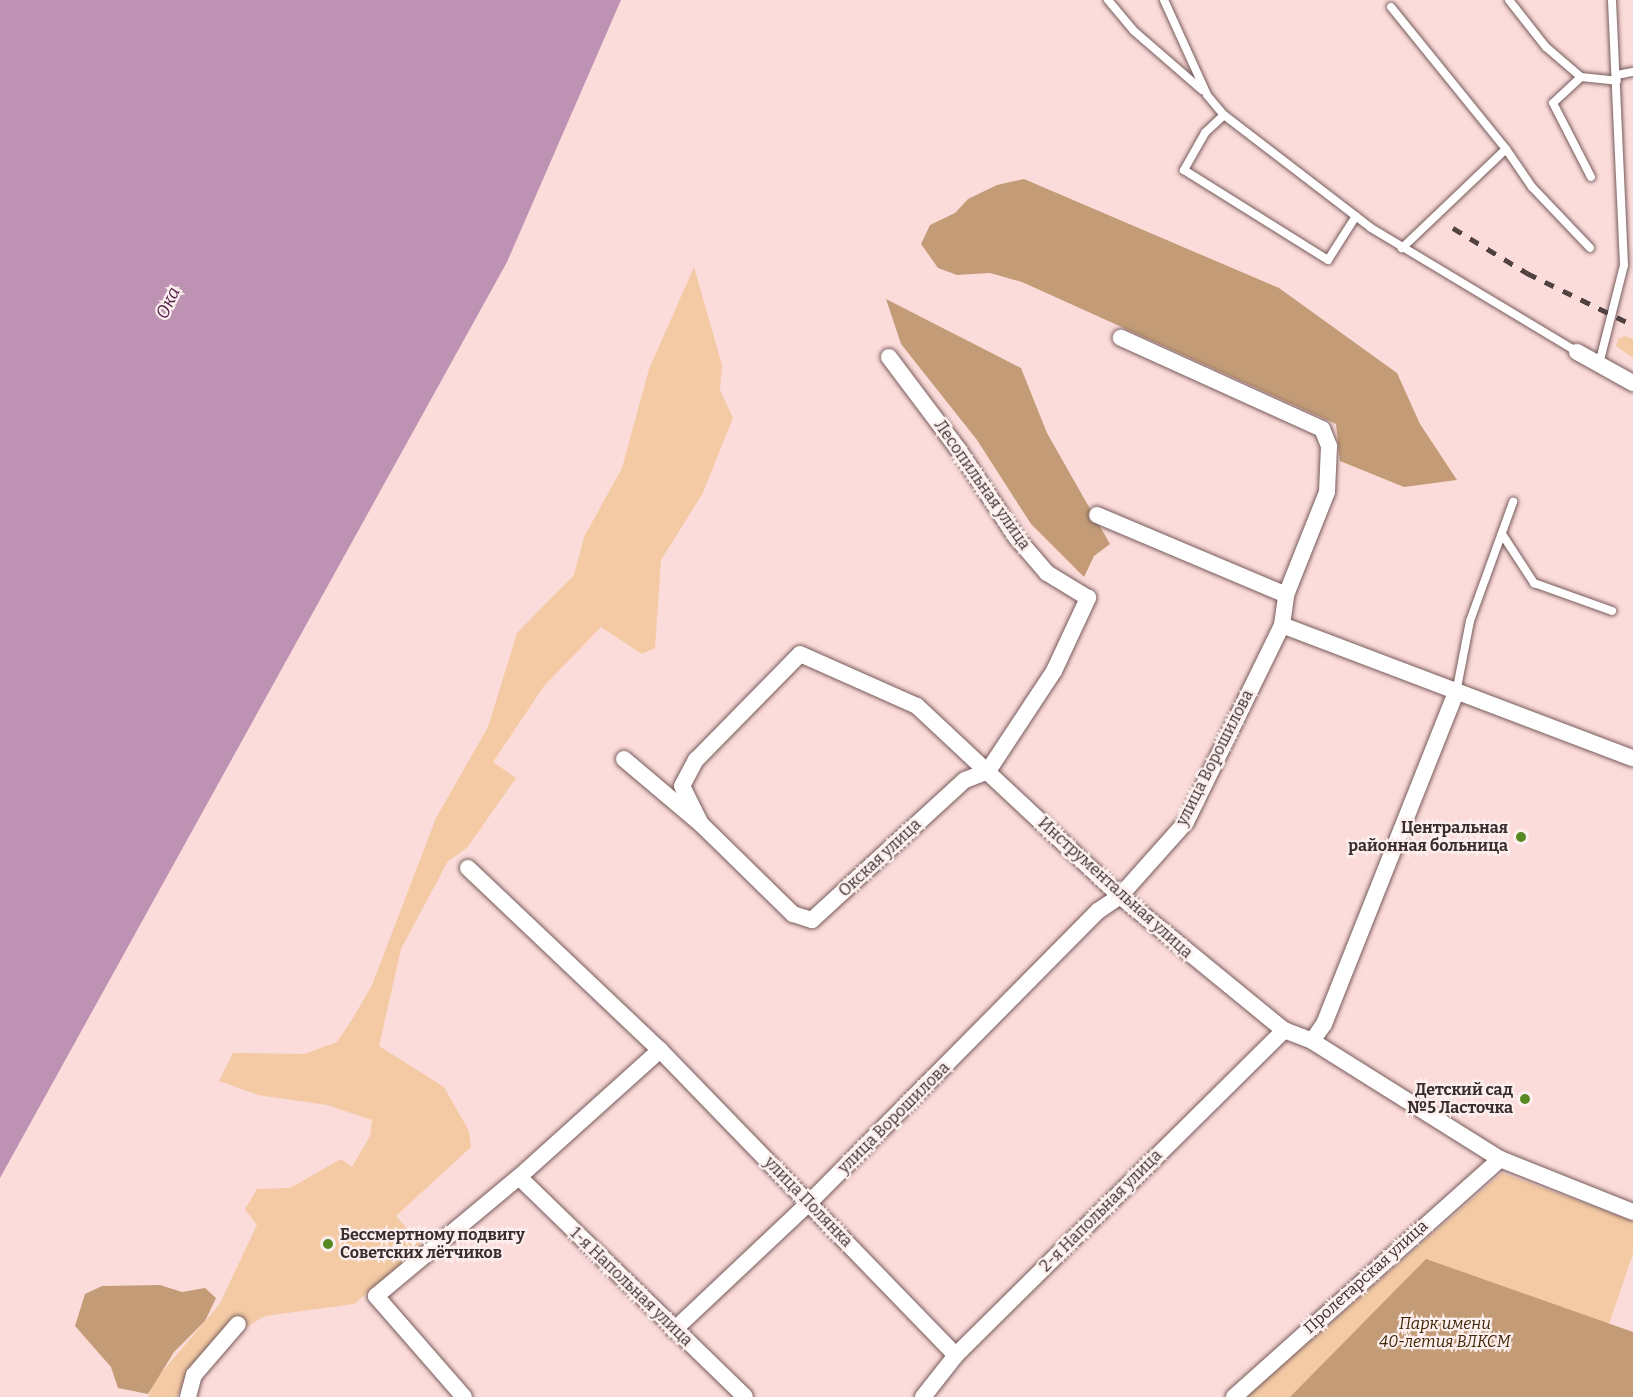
<!DOCTYPE html>
<meta charset="utf-8">
<style>
body{margin:0}
#map{position:relative;width:1633px;height:1397px;overflow:hidden;background:#fcdcdb;font-family:Bitter,serif}
div>[style]{position:absolute}
.green>*{inset:0;background:#f3caa4}
.forest>*{inset:0;background:#c39c77}
.water>*{inset:0;background:#be92b3}
.roads{filter:drop-shadow(0 0 2px #765b5a) drop-shadow(0 0 2px #765b5a)}
.lane>*{height:8px;margin:-4px;padding:0 4px;transform-origin:4px;border-radius:4px;background:#fff}
.street>*{height:16px;margin:-8px;padding:0 8px;transform-origin:8px;border-radius:8px;background:#fff}
.rail>*{height:4.5px;margin-top:-2.25px;transform-origin:0;background:repeating-linear-gradient(90deg,#514242 0 10px,transparent 0 20px)}
.dots>*{width:16px;height:16px;translate:-50% -50%;box-sizing:border-box;border:3px solid #fcefee;border-radius:50%}
span{translate:-50% -50%;white-space:nowrap;text-align:center;line-height:1.15;-webkit-text-stroke:4.5px #fcefee;paint-order:stroke}
.street-label{font-size:16px;color:#392d2d}
.poi-label{font-size:16px;color:#392d2d;font-weight:700}
.right{translate:-100% -50%;text-align:right}
.left{translate:0 -50%;text-align:left}
.park-label{font-size:16px;color:#402505;font-style:italic}
.water-label{font-size:18px;color:#531e4a;font-style:italic}
</style>
<div id="map">
<div class="green">
<div style="clip-path:polygon(694px 267px,722px 365px,720px 390px,733px 418px,703px 493px,661px 560px,655px 648px,642px 654px,601px 627px,544px 686px,493px 762px,516px 778px,467px 848px,448px 861px,401px 949px,379px 1046px,444px 1087px,469px 1131px,471px 1147px,396px 1216px,422px 1246px,354px 1304px,265px 1316px,243px 1329px,232px 1318px,189px 1369px,177px 1397px,148px 1397px,155px 1380px,219px 1305px,257px 1225px,245px 1209px,257px 1189px,290px 1188px,341px 1159px,352px 1167px,370px 1136px,372px 1120px,327px 1105px,258px 1095px,219px 1081px,233px 1053px,304px 1054px,337px 1042px,353px 1018px,372px 985px,436px 818px,488px 727px,517px 633px,574px 575px,584px 537px,622px 468px,649px 369px)"></div>
<div style="clip-path:polygon(1625px 336px,1633px 339px,1633px 358px,1616px 346px,1618px 339px)"></div>
<div style="clip-path:polygon(1502px 1173px,1633px 1221px,1633px 1254px,1609px 1324px,1633px 1332px,1633px 1397px,1246px 1397px)"></div>
</div>
<div class="forest">
<div style="clip-path:polygon(1024px 179px,1279px 288px,1397px 373px,1420px 424px,1457px 480px,1404px 487px,1340px 461px,1336px 424px,1022px 282px,990px 273px,957px 275px,938px 268px,921px 244px,930px 225px,955px 213px,968px 199px,997px 185px)"></div>
<div style="clip-path:polygon(886px 299px,1021px 368px,1047px 433px,1110px 544px,1094px 556px,1084px 577px,1031px 524px,977px 440px,901px 344px)"></div>
<div style="clip-path:polygon(1426px 1259px,1633px 1332px,1633px 1397px,1290px 1397px)"></div>
<div style="clip-path:polygon(160px 1285px,182px 1292px,205px 1288px,216px 1298px,205px 1321px,174px 1352px,148px 1394px,118px 1388px,111px 1367px,75px 1326px,85px 1294px,102px 1286px)"></div>
</div>
<div class="water">
<div style="clip-path:polygon(0 0,621px 0,507px 262px,0 1178px)"></div>
</div>
<div class="roads">
<div class="lane">
<div style="left:1108px;top:0;width:40px;rotate:50deg"></div>
<div style="left:1134px;top:31px;width:90px;rotate:40.9deg"></div>
<div style="left:1164px;top:0;width:104px;rotate:65.6deg"></div>
<div style="left:1207px;top:95px;width:26px;rotate:50deg"></div>
<div style="left:1224px;top:115px;width:185px;rotate:37.5deg"></div>
<div style="left:1371px;top:228px;width:240px;rotate:31deg"></div>
<div style="left:1509px;top:0;width:60px;rotate:51.8deg"></div>
<div style="left:1546px;top:47px;width:46px;rotate:40.6deg"></div>
<div style="left:1581px;top:77px;width:36px;rotate:6deg"></div>
<div style="left:1391px;top:7px;width:183px;rotate:51deg"></div>
<div style="left:1506px;top:149px;width:144px;rotate:136.4deg"></div>
<div style="left:1617px;top:75px;width:16px;rotate:-11deg"></div>
<div style="left:1581px;top:77px;width:38px;rotate:137deg"></div>
<div style="left:1553px;top:103px;width:83px;rotate:62.8deg"></div>
<div style="left:1224px;top:115px;width:26px;rotate:137deg"></div>
<div style="left:1205px;top:133px;width:43px;rotate:119.6deg"></div>
<div style="left:1184px;top:170px;width:170px;rotate:32deg"></div>
<div style="left:1328px;top:260px;width:52px;rotate:-57.5deg"></div>
<div style="left:1506px;top:149px;width:46px;rotate:55.6deg"></div>
<div style="left:1532px;top:187px;width:84px;rotate:46.4deg"></div>
<div style="left:1599px;top:364px;width:102px;rotate:-75.8deg"></div>
<div style="left:1624px;top:265px;width:265px;rotate:-92.6deg"></div>
<div style="left:1502px;top:534px;width:59px;rotate:56.9deg"></div>
<div style="left:1534px;top:583px;width:83px;rotate:19.7deg"></div>
<div style="left:1456px;top:693px;width:73px;rotate:-79deg"></div>
<div style="left:1470px;top:621px;width:127px;rotate:-70.1deg"></div>
</div>
<div class="street">
<div style="left:1577px;top:352px;width:64px;rotate:29deg"></div>
<div style="left:1097px;top:515px;width:205px;rotate:22.9deg"></div>
<div style="left:1282px;top:625px;width:375px;rotate:20.8deg"></div>
<div style="left:624px;top:759px;width:101px;rotate:40.2deg"></div>
<div style="left:701px;top:824px;width:129px;rotate:44.4deg"></div>
<div style="left:793px;top:914px;width:20px;rotate:18deg"></div>
<div style="left:812px;top:920px;width:207px;rotate:-42.5deg"></div>
<div style="left:965px;top:780px;width:25px;rotate:-21deg"></div>
<div style="left:988px;top:771px;width:120px;rotate:-56.6deg"></div>
<div style="left:1054px;top:671px;width:81px;rotate:-65deg"></div>
<div style="left:1088px;top:598px;width:48px;rotate:-148.6deg"></div>
<div style="left:1047px;top:573px;width:48px;rotate:-130.7deg"></div>
<div style="left:1016px;top:537px;width:105px;rotate:-123.4deg"></div>
<div style="left:958px;top:449px;width:115px;rotate:-126.9deg"></div>
<div style="left:701px;top:824px;width:42px;rotate:-116.6deg"></div>
<div style="left:682px;top:786px;width:30px;rotate:-62deg"></div>
<div style="left:696px;top:760px;width:148px;rotate:-45.5deg"></div>
<div style="left:800px;top:654px;width:128px;rotate:24deg"></div>
<div style="left:917px;top:706px;width:278px;rotate:43.1deg"></div>
<div style="left:1120px;top:896px;width:212px;rotate:39.3deg"></div>
<div style="left:1284px;top:1030px;width:30px;rotate:21deg"></div>
<div style="left:1312px;top:1041px;width:222px;rotate:32.1deg"></div>
<div style="left:1500px;top:1159px;width:143px;rotate:21.7deg"></div>
<div style="left:468px;top:868px;width:265px;rotate:43.5deg"></div>
<div style="left:660px;top:1050px;width:425px;rotate:45.9deg"></div>
<div style="left:1312px;top:1041px;width:21px;rotate:-55deg"></div>
<div style="left:1324px;top:1024px;width:355px;rotate:-68.3deg"></div>
<div style="left:519px;top:1177px;width:315px;rotate:44.2deg"></div>
<div style="left:674px;top:1330px;width:185px;rotate:-43.3deg"></div>
<div style="left:809px;top:1203px;width:411px;rotate:-45.3deg"></div>
<div style="left:1098px;top:911px;width:27px;rotate:-34deg"></div>
<div style="left:1120px;top:896px;width:99px;rotate:-48.3deg"></div>
<div style="left:1186px;top:822px;width:219px;rotate:-64deg"></div>
<div style="left:1282px;top:625px;width:30px;rotate:-82deg"></div>
<div style="left:1286px;top:595px;width:111px;rotate:-68.3deg"></div>
<div style="left:1327px;top:492px;width:46px;rotate:-87.5deg"></div>
<div style="left:1329px;top:446px;width:18px;rotate:-112deg"></div>
<div style="left:1322px;top:429px;width:221px;rotate:-155.6deg"></div>
<div style="left:188px;top:1397px;width:23px;rotate:-75deg"></div>
<div style="left:194px;top:1375px;width:67px;rotate:-49.2deg"></div>
<div style="left:464px;top:1397px;width:134px;rotate:-131.1deg"></div>
<div style="left:376px;top:1296px;width:186px;rotate:-39.8deg"></div>
<div style="left:519px;top:1177px;width:190px;rotate:-42deg"></div>
<div style="left:923px;top:1397px;width:53px;rotate:-51.8deg"></div>
<div style="left:956px;top:1355px;width:462px;rotate:-44.7deg"></div>
<div style="left:1234px;top:1397px;width:357px;rotate:-41.8deg"></div>
</div>
</div>
<div class="rail">
<div style="left:1453px;top:228px;width:87px;rotate:31.3deg"></div>
<div style="left:1527px;top:273px;width:118px;rotate:26.1deg"></div>
</div>
<div class="dots">
<div style="left:1521px;top:837px;background:#578a22"></div>
<div style="left:1525px;top:1099px;background:#578a22"></div>
<div style="left:328px;top:1244px;background:#578a22"></div>
</div>
<div class="street-label">
<span style="left:982px;top:485px;rotate:55deg">Лесопильная улица</span>
<span style="left:1215px;top:758px;rotate:-63deg">улица Ворошилова</span>
<span style="left:880px;top:858px;rotate:-43deg">Окская улица</span>
<span style="left:1115px;top:888px;rotate:42deg">Инструментальная улица</span>
<span style="left:894px;top:1118px;rotate:-45deg">улица Ворошилова</span>
<span style="left:808px;top:1202px;rotate:46deg">улица Полянка</span>
<span style="left:1101px;top:1211px;rotate:-45deg">2-я Напольная улица</span>
<span style="left:1366px;top:1277px;rotate:-42deg">Пролетарская улица</span>
<span style="left:631px;top:1287px;rotate:44deg">1-я Напольная улица</span>
</div>
<div class="poi-label">
<span class="right" style="left:1508px;top:837px">Центральная<br>районная больница</span>
<span class="right" style="left:1513px;top:1099px">Детский сад<br>№5 Ласточка</span>
<span class="left" style="left:340px;top:1244px">Бессмертному подвигу<br>Советских лётчиков</span>
</div>
<div class="park-label">
<span style="left:1445px;top:1333px">Парк имени<br>40-летия ВЛКСМ</span>
</div>
<div class="water-label">
<span style="left:168px;top:303px;rotate:-65deg">Ока</span>
</div>
</div>
